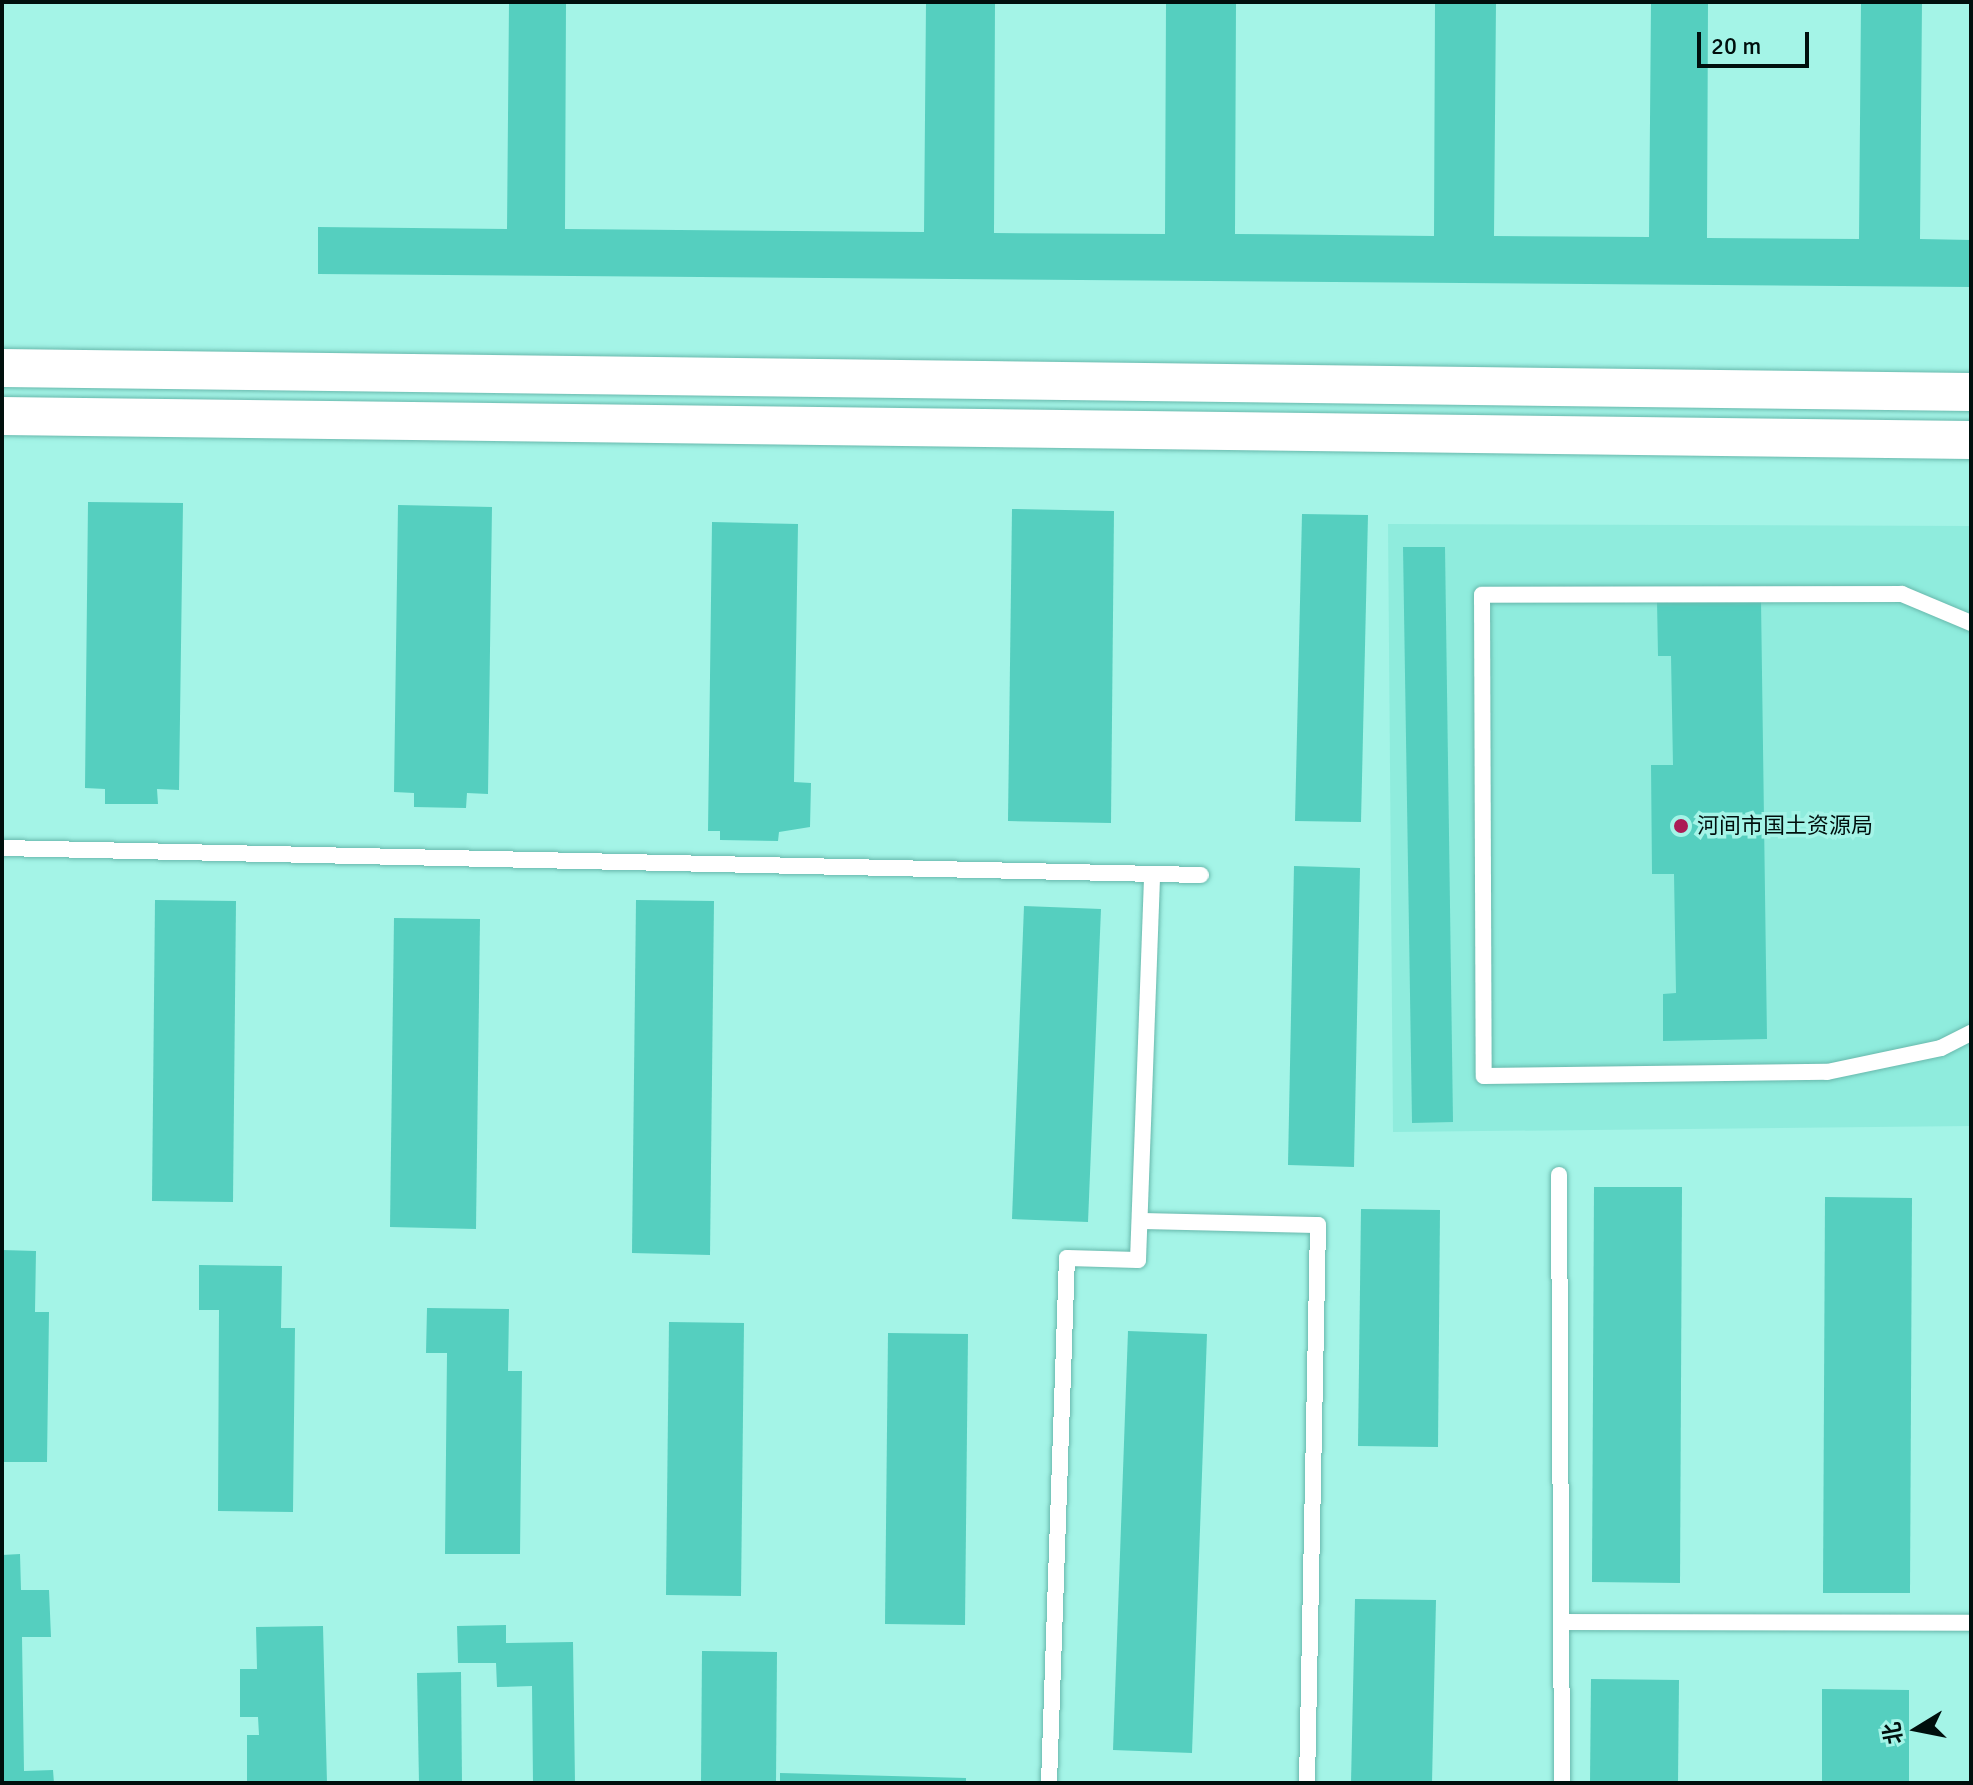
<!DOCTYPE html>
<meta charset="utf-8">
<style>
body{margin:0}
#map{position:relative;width:1973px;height:1785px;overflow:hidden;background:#a4f4e7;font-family:Signika,"Noto Sans SC",sans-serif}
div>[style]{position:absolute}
.built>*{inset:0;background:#8fecdd}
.building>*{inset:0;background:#55cfbf}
.roads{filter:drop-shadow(0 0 2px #68b8ac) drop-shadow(0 0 2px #68b8ac)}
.service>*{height:16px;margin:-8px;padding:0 8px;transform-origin:8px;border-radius:8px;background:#fff}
.tertiary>*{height:38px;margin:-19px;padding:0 19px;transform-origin:19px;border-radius:19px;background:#fff}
.dots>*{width:22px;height:22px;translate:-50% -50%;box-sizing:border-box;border:4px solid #a4f4e7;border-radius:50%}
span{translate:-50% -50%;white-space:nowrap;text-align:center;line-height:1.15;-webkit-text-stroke:7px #a4f4e7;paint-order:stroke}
.poi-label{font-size:22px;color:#000f0d}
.left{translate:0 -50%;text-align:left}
.frame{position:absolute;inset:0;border:4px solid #000f0d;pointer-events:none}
.north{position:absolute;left:1877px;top:1689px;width:80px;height:80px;-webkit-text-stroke:6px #a4f4e7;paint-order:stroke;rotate:260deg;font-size:22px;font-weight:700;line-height:32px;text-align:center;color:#000f0d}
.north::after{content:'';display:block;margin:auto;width:28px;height:36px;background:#000f0d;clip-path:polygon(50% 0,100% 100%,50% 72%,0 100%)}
.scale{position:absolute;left:1697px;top:32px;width:112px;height:36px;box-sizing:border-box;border:4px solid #000f0d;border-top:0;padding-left:10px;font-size:24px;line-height:28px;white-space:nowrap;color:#000f0d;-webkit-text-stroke:6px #a4f4e7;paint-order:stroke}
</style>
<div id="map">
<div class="built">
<div style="clip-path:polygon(1388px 524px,1971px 526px,1971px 1126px,1393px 1132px)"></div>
</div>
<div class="building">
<div style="clip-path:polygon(509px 2px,566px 2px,565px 229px,924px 232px,926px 2px,995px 2px,994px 233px,1165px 234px,1166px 2px,1236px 2px,1235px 234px,1434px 236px,1435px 2px,1496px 2px,1494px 236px,1649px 237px,1651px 2px,1708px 2px,1707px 238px,1859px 239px,1861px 2px,1922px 2px,1920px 239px,1971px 240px,1971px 287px,318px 274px,318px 227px,507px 229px)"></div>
<div style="clip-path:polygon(88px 502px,183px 503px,179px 790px,157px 789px,158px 804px,105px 804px,105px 789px,85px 788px)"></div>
<div style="clip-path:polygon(398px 505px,492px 507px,488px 794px,467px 793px,466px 808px,414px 807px,414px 793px,394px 792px)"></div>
<div style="clip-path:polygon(1012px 509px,1114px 511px,1111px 823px,1008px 821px)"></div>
<div style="clip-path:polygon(1302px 514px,1368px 515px,1361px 822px,1295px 821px)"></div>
<div style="clip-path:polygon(712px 522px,798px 524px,794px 782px,811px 783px,810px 827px,779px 832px,778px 841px,720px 840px,720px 831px,708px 831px)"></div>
<div style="clip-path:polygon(1403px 547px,1445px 547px,1453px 1122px,1412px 1123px)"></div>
<div style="clip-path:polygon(1761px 600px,1767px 1039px,1663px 1041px,1663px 994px,1676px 993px,1674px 874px,1652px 874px,1651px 765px,1673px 765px,1671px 656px,1658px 656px,1657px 601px)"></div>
<div style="clip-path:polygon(1294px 866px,1360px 868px,1354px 1167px,1288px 1165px)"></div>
<div style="clip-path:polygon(155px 900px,236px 901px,233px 1202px,152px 1201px)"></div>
<div style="clip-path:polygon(636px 900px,714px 901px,710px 1255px,632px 1253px)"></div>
<div style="clip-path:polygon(1024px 906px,1101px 909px,1088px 1222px,1012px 1219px)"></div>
<div style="clip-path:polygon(394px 918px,480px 919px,476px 1229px,390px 1227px)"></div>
<div style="clip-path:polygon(1594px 1187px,1682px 1187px,1680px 1583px,1592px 1582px)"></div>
<div style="clip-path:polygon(1825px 1197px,1912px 1198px,1910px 1593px,1823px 1593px)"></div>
<div style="clip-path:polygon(1361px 1209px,1440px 1210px,1438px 1447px,1358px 1446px)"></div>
<div style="clip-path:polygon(2px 1250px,36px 1251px,35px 1312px,49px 1312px,47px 1462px,2px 1462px)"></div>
<div style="clip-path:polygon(199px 1265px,282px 1266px,281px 1328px,295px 1328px,293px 1512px,218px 1511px,219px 1310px,199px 1310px)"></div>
<div style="clip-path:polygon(427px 1308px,509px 1309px,508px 1371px,522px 1371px,520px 1554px,445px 1554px,447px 1353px,426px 1353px)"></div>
<div style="clip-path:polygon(669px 1322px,744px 1323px,741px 1596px,666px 1595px)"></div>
<div style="clip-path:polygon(1128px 1331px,1207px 1334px,1192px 1753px,1113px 1750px)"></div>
<div style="clip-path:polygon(888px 1333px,968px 1334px,965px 1625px,885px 1624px)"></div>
<div style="clip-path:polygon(20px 1554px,21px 1590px,49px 1590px,51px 1637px,22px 1637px,24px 1771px,53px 1770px,54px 1783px,2px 1783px,2px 1555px)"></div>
<div style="clip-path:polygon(1355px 1599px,1436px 1600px,1432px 1783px,1351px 1783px)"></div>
<div style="clip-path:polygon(506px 1625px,506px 1643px,573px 1642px,575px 1783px,533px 1783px,532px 1686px,497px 1687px,496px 1663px,458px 1663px,457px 1626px)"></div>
<div style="clip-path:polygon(323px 1626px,327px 1783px,247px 1783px,247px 1735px,259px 1735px,258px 1717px,240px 1717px,240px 1669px,257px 1669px,256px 1627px)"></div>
<div style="clip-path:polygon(702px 1651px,777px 1652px,776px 1783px,701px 1783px)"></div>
<div style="clip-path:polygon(461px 1672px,462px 1783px,419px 1783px,417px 1673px)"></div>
<div style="clip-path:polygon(1591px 1679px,1679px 1680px,1678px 1783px,1590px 1783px)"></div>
<div style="clip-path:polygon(1822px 1689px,1909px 1690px,1909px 1783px,1822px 1783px)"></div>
<div style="clip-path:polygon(780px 1773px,966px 1778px,966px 1783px,780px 1783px)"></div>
</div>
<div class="roads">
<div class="service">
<div style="left:1971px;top:623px;width:75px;rotate:-157.2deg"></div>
<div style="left:1902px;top:594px;width:420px;rotate:179.9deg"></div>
<div style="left:1482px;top:595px;width:481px;rotate:89.8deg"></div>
<div style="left:1484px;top:1076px;width:343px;rotate:-0.7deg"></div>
<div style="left:1827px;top:1072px;width:116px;rotate:-11.9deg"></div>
<div style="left:1941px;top:1048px;width:34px;rotate:-27deg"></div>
<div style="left:2px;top:848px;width:1199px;rotate:1.29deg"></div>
<div style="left:1559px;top:1175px;width:608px;rotate:89.72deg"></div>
<div style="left:1140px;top:1221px;width:178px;rotate:1.3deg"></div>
<div style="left:1318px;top:1225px;width:558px;rotate:91.13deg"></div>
<div style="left:1561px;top:1622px;width:410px;rotate:0.1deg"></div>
<div style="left:1049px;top:1783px;width:525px;rotate:-88.04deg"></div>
<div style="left:1067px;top:1258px;width:71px;rotate:1.6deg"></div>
<div style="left:1138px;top:1260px;width:386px;rotate:-87.9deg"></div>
</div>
<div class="tertiary">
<div style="left:2px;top:368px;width:1969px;rotate:0.7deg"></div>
<div style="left:2px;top:416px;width:1969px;rotate:0.7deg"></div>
</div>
</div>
<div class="dots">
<div style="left:1681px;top:826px;background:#ab1c56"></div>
</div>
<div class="poi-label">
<span class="left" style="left:1697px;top:826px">河间市国土资源局</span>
</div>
<div class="frame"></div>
<div class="north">北</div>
<div class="scale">20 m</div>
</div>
